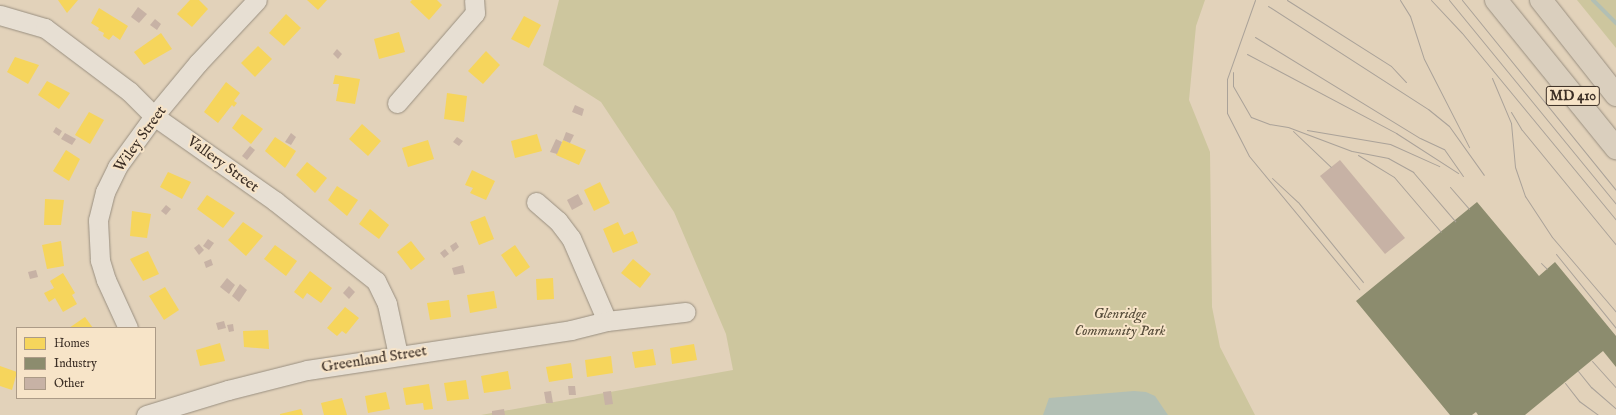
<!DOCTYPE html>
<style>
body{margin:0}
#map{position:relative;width:1616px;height:415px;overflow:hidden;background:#e2d2ba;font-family:"IM FELL English",serif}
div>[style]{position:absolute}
.green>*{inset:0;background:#cdc69e}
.water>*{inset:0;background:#b2bfb4}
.homes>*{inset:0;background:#f6d55c}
.industry>*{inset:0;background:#8c8c6e}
.stream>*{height:4px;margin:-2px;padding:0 2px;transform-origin:2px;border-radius:2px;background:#b2bfb4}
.building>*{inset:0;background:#c7b2a5}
.roads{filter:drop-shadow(0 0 1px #998f80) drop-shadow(0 0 1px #998f80)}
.minor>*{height:19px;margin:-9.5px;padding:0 9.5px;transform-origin:9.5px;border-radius:9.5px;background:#e7dfd3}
.major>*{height:22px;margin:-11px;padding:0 11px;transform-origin:11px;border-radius:11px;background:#dacfbe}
.tram>*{height:1px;margin:-0.5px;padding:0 0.5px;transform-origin:0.5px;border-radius:0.5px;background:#aaa299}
span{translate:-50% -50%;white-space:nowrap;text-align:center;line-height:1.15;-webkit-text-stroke:4px #f7e4c8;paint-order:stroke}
.shield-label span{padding:1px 3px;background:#f7e4c8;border:1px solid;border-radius:3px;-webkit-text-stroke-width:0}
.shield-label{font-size:14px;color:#3b2e25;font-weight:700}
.street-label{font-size:15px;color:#3b2e25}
.park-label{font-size:15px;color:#554b39;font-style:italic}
.legend{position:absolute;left:16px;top:327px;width:140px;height:72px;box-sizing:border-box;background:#f7e4c8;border:1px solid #ac9b87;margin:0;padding:5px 7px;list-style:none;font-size:12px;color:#3b2e25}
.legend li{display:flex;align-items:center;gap:8px;height:20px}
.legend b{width:20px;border:1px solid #ac9b87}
</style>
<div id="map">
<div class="green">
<div style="clip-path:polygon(559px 0,1205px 0,1196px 26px,1189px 100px,1210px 152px,1212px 307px,1220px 347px,1255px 415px,481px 415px,733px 370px,726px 334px,674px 212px,601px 102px,543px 65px)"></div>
<div style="clip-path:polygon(1577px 0,1616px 0,1616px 48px)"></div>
</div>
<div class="water">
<div style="clip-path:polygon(1134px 391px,1146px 392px,1155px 396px,1168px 415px,1043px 415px,1049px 398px)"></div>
</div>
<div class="homes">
<div style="clip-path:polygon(58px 0,78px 0,67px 13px)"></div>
<div style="clip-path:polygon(190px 0,199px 0,208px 9px,192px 27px,177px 14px)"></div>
<div style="clip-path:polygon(307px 0,327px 0,318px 10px)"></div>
<div style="clip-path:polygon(412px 0,437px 0,442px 5px,429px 20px,410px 2px)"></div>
<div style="clip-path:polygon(99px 8px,128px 26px,120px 40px,113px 35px,109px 40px,103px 36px,104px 33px,98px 30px,99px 28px,91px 23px)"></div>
<div style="clip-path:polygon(286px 14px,301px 28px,284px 46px,269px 33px)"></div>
<div style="clip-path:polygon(524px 16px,541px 25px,529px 48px,511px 39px)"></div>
<div style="clip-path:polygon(399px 32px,405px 52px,379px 59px,374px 39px)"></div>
<div style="clip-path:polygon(161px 33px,172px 49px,144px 65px,134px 52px)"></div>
<div style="clip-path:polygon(258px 46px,272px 59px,255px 77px,241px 63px)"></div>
<div style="clip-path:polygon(486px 51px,500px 65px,483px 84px,468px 71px)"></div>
<div style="clip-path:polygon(15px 57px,39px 65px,28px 84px,7px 72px)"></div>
<div style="clip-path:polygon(335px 75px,360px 79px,355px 104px,336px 101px,339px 84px,333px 84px)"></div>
<div style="clip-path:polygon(47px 81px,70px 93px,59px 109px,38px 95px)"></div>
<div style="clip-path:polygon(226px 82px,240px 93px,234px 101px,237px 103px,234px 107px,232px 105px,218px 123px,204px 112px)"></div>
<div style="clip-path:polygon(447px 93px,467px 96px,464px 122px,444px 119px)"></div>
<div style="clip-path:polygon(89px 112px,104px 120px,90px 144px,75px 135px)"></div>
<div style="clip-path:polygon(242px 114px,263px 129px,251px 144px,232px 128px)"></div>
<div style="clip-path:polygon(362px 124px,381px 141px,368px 156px,349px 139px)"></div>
<div style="clip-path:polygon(537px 134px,542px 151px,515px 158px,511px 141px)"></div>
<div style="clip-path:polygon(275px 137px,296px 151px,285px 168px,265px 151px)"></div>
<div style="clip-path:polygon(428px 140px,434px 159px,408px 167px,402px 148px)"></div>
<div style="clip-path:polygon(563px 140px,586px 150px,579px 165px,556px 155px)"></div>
<div style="clip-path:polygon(66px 150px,80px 159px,69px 181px,53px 171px)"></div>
<div style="clip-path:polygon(307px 162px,327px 178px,315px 193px,296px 175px)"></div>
<div style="clip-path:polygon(472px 170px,495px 181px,486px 200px,470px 193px,473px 188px,465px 185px)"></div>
<div style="clip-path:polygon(168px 172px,191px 182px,182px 199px,160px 187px)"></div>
<div style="clip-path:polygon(600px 182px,610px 203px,594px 211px,584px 190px)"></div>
<div style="clip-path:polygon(337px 186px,358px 200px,347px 216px,328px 200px)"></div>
<div style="clip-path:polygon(207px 195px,235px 213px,223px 228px,197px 209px)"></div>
<div style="clip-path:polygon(45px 199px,64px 200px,61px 225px,44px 225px)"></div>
<div style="clip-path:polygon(370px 209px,389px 225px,379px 239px,359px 224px)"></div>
<div style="clip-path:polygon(132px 211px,151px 214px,147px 238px,130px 236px)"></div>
<div style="clip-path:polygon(485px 216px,494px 239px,479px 245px,470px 222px)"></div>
<div style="clip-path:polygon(243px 222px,263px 236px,246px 256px,228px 240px)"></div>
<div style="clip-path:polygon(618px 222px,624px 235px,633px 231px,638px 243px,613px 253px,603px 229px)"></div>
<div style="clip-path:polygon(61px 241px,64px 266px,47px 269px,42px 245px)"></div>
<div style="clip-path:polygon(411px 241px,425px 259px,411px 270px,397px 252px)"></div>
<div style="clip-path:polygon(275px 245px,297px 261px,286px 276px,264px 259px)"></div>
<div style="clip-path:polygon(515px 245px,530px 267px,516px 277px,501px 255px)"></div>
<div style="clip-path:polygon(148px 251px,159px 274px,143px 281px,130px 259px)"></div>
<div style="clip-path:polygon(633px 259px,651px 274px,640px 288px,621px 273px)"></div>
<div style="clip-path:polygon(310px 271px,332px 288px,321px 303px,307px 293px,303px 299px,294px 292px)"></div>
<div style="clip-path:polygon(63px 273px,75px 293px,72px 295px,77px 304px,63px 312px,55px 298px,49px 302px,44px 293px,54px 288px,50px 281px)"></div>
<div style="clip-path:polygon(553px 278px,554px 299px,537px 300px,536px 279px)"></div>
<div style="clip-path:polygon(165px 287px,179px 310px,164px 320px,149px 296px)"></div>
<div style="clip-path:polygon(494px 291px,497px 308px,470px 313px,467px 295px)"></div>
<div style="clip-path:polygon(449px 300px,451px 317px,430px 320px,427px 303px)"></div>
<div style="clip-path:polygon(345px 307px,359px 318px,346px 334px,342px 331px,337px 336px,327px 328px)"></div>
<div style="clip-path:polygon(85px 317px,93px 328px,69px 328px)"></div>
<div style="clip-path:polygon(268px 330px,269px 349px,244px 347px,243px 331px)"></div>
<div style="clip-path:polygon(220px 343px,225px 361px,200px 366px,196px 350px)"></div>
<div style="clip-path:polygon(694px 344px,697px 360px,672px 364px,670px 348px)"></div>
<div style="clip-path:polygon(653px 349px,656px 365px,635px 368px,632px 352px)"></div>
<div style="clip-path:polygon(611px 356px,613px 373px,587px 377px,585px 360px)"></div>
<div style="clip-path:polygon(571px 363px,573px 378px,549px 382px,546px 367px)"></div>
<div style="clip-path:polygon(0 366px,17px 372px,12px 390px,0 386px)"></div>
<div style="clip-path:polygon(508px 371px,511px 389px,484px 393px,481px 376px)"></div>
<div style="clip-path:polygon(466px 380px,469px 399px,447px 401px,444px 383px)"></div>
<div style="clip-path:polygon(429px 384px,433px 409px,424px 410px,423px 403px,406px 405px,403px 388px)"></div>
<div style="clip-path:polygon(386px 392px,390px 409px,368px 413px,365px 396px)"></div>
<div style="clip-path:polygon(342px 398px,347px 415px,324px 415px,321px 403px)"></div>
<div style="clip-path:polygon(301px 409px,303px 415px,280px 415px,280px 414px)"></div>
</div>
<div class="industry">
<div style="clip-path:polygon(1477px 202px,1539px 276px,1555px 262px,1616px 336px,1616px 367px,1603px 351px,1525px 415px,1478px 415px,1476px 412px,1472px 415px,1450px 415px,1356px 301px)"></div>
</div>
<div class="stream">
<div style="left:1593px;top:0;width:33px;rotate:45deg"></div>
</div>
<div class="building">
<div style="clip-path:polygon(138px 7px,147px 14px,139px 23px,131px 17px)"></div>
<div style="clip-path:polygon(155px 19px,161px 24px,157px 30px,150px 25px)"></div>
<div style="clip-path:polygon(337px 49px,342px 54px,338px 59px,333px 54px)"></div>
<div style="clip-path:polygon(575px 105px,584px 109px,582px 116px,572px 112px)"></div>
<div style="clip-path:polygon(56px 127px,62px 131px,59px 136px,53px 132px)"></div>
<div style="clip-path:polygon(566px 132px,574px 135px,570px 143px,563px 140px)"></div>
<div style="clip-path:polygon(65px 133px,76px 139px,72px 145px,61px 139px)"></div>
<div style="clip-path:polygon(291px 133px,296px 137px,291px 145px,285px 142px)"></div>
<div style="clip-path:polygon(457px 137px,463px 141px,459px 146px,453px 142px)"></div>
<div style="clip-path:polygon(556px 139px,562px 142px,557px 154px,550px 152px)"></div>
<div style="clip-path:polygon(250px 146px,255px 150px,247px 160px,242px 156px)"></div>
<div style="clip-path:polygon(1340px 160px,1405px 238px,1385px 254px,1320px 176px)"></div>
<div style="clip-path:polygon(578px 194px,583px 204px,572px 210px,567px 200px)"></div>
<div style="clip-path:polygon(166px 205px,171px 209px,166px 215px,161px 211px)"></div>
<div style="clip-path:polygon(208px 239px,214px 243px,209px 250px,203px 246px)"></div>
<div style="clip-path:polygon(456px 242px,459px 247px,453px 252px,450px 246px)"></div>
<div style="clip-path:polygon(199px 244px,204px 250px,199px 255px,194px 248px)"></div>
<div style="clip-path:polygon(445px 249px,449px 254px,444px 258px,440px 253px)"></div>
<div style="clip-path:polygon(211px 259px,213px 265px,206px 268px,204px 262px)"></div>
<div style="clip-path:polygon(463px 265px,465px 273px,454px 275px,452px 268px)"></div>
<div style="clip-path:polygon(36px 270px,38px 277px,30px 279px,28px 272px)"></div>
<div style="clip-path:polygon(227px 278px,235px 285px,229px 294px,220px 287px)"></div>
<div style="clip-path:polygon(240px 284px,247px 290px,239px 302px,232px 296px)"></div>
<div style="clip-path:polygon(349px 286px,355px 292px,349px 299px,343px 293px)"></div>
<div style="clip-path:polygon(224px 321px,226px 328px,218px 330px,216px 323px)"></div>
<div style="clip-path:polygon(233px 324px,234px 331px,229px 332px,227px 325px)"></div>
<div style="clip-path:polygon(568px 386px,575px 386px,576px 395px,569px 395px)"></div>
<div style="clip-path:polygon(551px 391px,553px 403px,546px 403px,544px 392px)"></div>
<div style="clip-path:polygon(611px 391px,613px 404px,605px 405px,603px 392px)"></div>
<div style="clip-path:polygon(504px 409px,505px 415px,492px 415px,492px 411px)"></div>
</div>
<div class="roads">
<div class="minor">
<div style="left:0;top:15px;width:47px;rotate:16.1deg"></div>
<div style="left:45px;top:28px;width:105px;rotate:36.9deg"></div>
<div style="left:129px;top:91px;width:35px;rotate:45deg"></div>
<div style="left:154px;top:116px;width:148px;rotate:35.1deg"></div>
<div style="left:275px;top:201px;width:129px;rotate:38.4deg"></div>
<div style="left:376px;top:281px;width:25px;rotate:64deg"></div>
<div style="left:387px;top:304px;width:52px;rotate:77.8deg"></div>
<div style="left:397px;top:103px;width:119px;rotate:-49.1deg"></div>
<div style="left:475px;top:13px;width:13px;rotate:-94deg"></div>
<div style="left:536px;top:202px;width:29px;rotate:41deg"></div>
<div style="left:558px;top:221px;width:21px;rotate:53deg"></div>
<div style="left:571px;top:238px;width:90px;rotate:66.6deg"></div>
<div style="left:128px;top:328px;width:53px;rotate:-114.6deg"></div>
<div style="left:106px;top:280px;width:21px;rotate:-107deg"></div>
<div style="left:100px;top:260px;width:40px;rotate:-92.9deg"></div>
<div style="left:98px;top:220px;width:29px;rotate:-76deg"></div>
<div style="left:105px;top:192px;width:28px;rotate:-64deg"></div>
<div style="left:117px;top:167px;width:63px;rotate:-54deg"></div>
<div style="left:154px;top:116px;width:69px;rotate:-50.3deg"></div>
<div style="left:198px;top:63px;width:86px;rotate:-46.9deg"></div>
<div style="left:146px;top:415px;width:86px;rotate:-17deg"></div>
<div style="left:228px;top:390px;width:81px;rotate:-14.2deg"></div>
<div style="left:307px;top:370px;width:267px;rotate:-8.6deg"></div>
<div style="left:571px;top:330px;width:37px;rotate:-14deg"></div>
<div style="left:607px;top:321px;width:79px;rotate:-6.6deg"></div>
</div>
<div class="major">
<div style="left:1496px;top:0;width:191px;rotate:51deg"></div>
<div style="left:1541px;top:0;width:121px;rotate:51.7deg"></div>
</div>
</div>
<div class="tram">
<div style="left:1255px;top:0;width:84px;rotate:109.5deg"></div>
<div style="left:1227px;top:79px;width:34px;rotate:90deg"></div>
<div style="left:1227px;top:113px;width:48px;rotate:62.9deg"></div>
<div style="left:1249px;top:156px;width:173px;rotate:50.4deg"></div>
<div style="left:1287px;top:0;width:123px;rotate:32.4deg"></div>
<div style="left:1391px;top:66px;width:22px;rotate:47deg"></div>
<div style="left:1400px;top:0;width:19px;rotate:58deg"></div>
<div style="left:1410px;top:16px;width:45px;rotate:72deg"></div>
<div style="left:1424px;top:59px;width:99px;rotate:62.9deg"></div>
<div style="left:1431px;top:0;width:45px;rotate:46.8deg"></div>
<div style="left:1462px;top:33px;width:242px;rotate:50.5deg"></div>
<div style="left:1449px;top:0;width:264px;rotate:50.7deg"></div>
<div style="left:1462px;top:0;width:245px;rotate:51deg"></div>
<div style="left:1268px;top:6px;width:190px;rotate:32.8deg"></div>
<div style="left:1428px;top:109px;width:27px;rotate:39deg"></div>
<div style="left:1449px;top:126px;width:60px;rotate:54.5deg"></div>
<div style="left:1255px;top:37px;width:193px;rotate:31.5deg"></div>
<div style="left:1420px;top:138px;width:26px;rotate:25deg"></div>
<div style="left:1444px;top:149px;width:33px;rotate:55deg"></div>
<div style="left:1247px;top:54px;width:169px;rotate:27.9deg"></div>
<div style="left:1396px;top:133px;width:74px;rotate:32.8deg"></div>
<div style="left:1233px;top:72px;width:14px;rotate:90deg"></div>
<div style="left:1233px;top:86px;width:36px;rotate:60deg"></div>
<div style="left:1251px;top:117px;width:19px;rotate:21deg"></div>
<div style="left:1269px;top:124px;width:19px;rotate:9deg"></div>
<div style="left:1288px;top:127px;width:68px;rotate:20.6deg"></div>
<div style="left:1352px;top:151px;width:37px;rotate:11deg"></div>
<div style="left:1388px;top:158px;width:29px;rotate:29deg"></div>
<div style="left:1413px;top:172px;width:65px;rotate:49.4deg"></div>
<div style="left:1492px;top:78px;width:49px;rotate:67.1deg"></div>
<div style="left:1511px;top:123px;width:44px;rotate:84.8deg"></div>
<div style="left:1515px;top:167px;width:31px;rotate:71deg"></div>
<div style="left:1525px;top:196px;width:49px;rotate:56.6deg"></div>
<div style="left:1552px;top:237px;width:99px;rotate:49.5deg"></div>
<div style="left:1511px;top:112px;width:21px;rotate:59deg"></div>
<div style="left:1522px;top:130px;width:149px;rotate:50.7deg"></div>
<div style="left:1307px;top:130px;width:84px;rotate:9.6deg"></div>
<div style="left:1390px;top:144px;width:54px;rotate:24.2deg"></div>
<div style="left:1293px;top:131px;width:52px;rotate:43.5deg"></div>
<div style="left:1358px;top:155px;width:42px;rotate:31.4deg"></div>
<div style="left:1394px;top:177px;width:72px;rotate:49.5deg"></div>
<div style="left:1272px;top:178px;width:35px;rotate:43deg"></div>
<div style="left:1298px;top:202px;width:103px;rotate:50.9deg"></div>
<div style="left:1450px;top:187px;width:29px;rotate:49deg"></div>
<div style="left:1556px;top:254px;width:95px;rotate:51deg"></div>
<div style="left:1541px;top:263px;width:8px;rotate:45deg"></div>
<div style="left:1592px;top:361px;width:36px;rotate:48deg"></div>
<div style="left:1578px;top:371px;width:21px;rotate:51deg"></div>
<div style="left:1591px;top:387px;width:33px;rotate:41deg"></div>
<div style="left:1565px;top:383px;width:23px;rotate:52deg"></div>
<div style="left:1579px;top:401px;width:24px;rotate:36deg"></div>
</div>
<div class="shield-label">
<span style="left:1573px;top:96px">MD 410</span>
</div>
<div class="street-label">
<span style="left:140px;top:139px;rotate:-54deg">Wiley Street</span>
<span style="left:223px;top:164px;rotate:36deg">Vallery Street</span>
<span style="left:374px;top:359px;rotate:-9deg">Greenland Street</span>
</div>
<div class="park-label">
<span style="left:1120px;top:322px">Glenridge<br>Community Park</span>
</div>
<ul class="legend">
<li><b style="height:11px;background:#f6d55c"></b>Homes</li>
<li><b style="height:11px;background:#8c8c6e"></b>Industry</li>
<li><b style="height:11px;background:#c7b2a5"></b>Other</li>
</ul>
</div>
